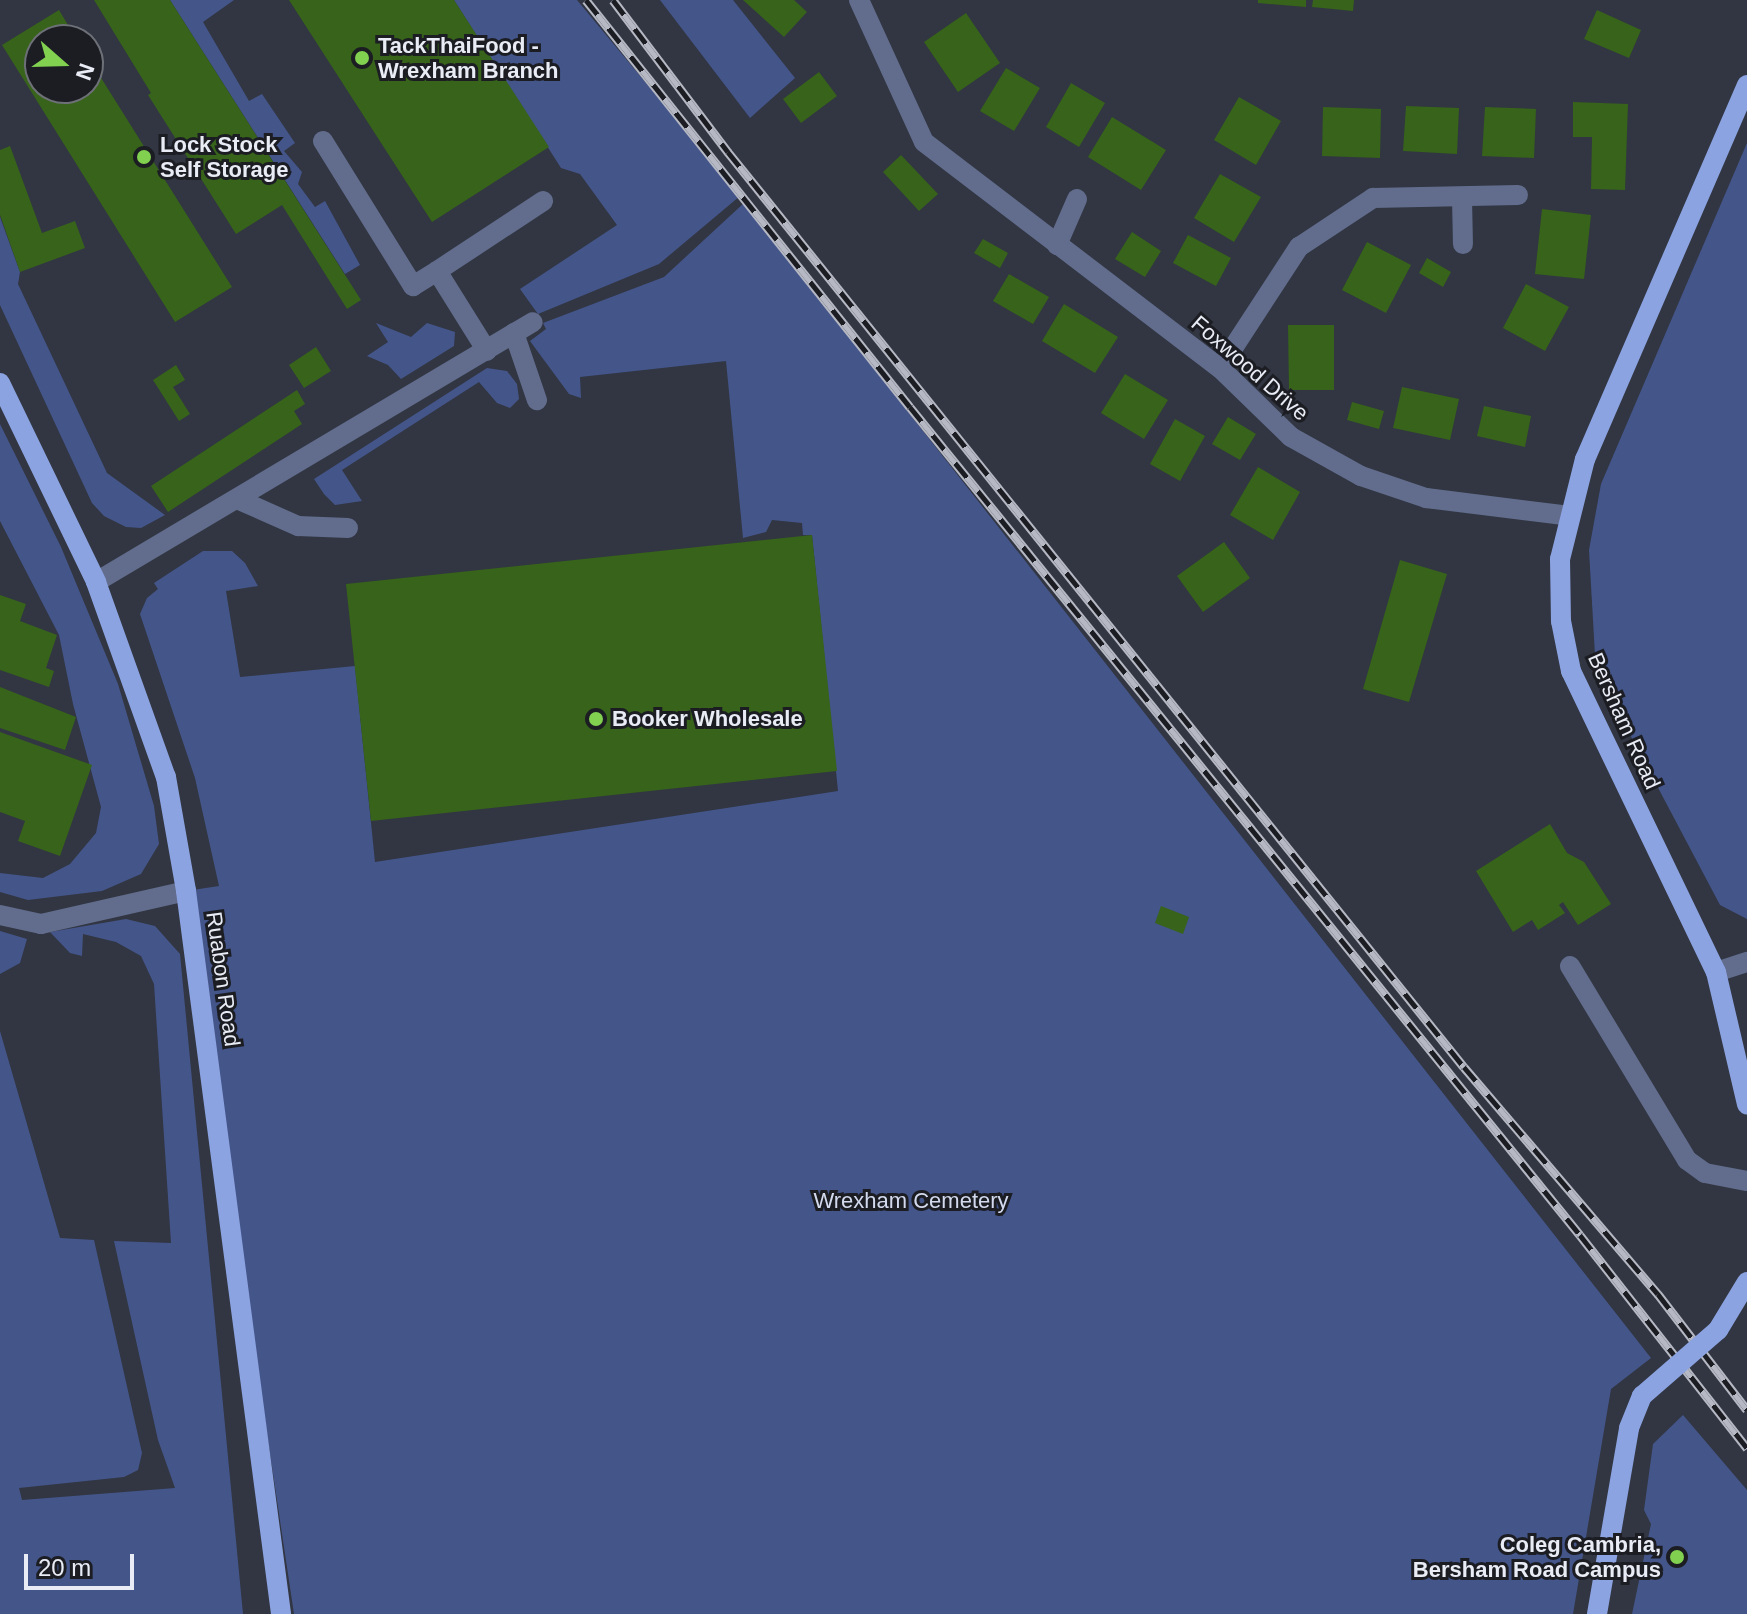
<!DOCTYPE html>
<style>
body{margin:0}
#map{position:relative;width:1747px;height:1614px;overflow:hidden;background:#313642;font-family:Helvetica,sans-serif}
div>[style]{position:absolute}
.green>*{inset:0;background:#44558a}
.building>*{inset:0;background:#37631a}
.minor>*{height:20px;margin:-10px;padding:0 10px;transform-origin:10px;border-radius:10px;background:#626d8d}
.major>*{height:20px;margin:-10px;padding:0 10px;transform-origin:10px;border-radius:10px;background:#8ca3e2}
.rail>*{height:9px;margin-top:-4.5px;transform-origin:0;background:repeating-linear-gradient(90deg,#1b1d23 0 18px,#b6b9c3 0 36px);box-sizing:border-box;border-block:2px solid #b6b9c3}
.major-bridge>*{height:20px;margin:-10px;padding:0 10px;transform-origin:10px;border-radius:10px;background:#8ca3e2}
.dots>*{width:22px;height:22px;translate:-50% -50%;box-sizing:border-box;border:4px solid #1b1d23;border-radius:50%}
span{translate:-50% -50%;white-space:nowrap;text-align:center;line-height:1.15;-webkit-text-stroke:6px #1b1d23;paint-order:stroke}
.poi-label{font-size:22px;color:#e9ecf5;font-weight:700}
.left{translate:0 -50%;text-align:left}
.right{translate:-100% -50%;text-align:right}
.street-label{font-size:22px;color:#e9ecf5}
.park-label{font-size:22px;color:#d3daee}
.north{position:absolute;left:24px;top:24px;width:80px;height:80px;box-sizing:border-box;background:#1b1d23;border:2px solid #6d7077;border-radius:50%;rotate:110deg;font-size:22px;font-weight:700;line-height:32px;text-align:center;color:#e9ecf5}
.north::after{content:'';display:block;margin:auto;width:28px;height:36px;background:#81d050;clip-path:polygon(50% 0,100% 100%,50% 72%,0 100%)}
.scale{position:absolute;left:24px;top:1554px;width:110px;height:36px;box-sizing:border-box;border:4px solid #e9ecf5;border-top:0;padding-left:10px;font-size:24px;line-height:28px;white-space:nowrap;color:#e9ecf5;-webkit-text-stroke:6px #1b1d23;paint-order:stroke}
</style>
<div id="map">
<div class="green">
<div style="clip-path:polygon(170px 0,234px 0,203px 22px,249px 101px,262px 94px,295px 143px,284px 151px,302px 172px,298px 184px,315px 207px,325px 201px,360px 265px,345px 274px)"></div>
<div style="clip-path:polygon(454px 0,577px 0,740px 196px,659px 264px,538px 314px,520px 289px,617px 225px,580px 174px,561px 168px)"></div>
<div style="clip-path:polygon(660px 0,733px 0,795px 78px,750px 118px)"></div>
<div style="clip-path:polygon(1747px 143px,1747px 919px,1720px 905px,1627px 729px,1595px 655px,1589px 550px,1601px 484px)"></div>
<div style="clip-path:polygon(744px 203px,1651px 1358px,1611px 1389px,1573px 1614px,294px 1614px,186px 891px,219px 886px,195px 778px,140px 614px,147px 598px,158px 589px,154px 583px,203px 551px,232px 551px,245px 563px,258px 586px,226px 591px,240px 677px,355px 666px,375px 862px,838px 791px,812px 535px,803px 535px,802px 523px,772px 520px,766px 532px,743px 538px,726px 361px,580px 377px,581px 398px,569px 394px,530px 341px,546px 329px,543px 323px,664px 277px)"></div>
<div style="clip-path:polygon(0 217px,20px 272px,18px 284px,107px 473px,165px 515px,141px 528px,126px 527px,104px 516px,92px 503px,0 305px)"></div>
<div style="clip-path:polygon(376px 323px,411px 337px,427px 323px,455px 332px,454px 346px,401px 379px,388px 365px,367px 356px,388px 342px)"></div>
<div style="clip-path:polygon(487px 368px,507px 371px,517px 384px,519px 399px,510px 408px,497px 403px,479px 382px,342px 470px,362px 501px,335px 505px,324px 494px,314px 479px)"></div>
<div style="clip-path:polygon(0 424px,61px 547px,118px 684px,154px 806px,159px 844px,141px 874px,102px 891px,28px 900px,0 892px,0 873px,43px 878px,70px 864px,96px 833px,101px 807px,73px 704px,59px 635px,0 521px)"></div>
<div style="clip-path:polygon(126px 919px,155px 926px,180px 954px,243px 1614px,0 1614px,0 1031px,60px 1238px,94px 1240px,142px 1453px,138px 1470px,124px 1477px,19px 1488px,22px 1500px,175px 1488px,158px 1440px,114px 1241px,171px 1243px,154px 984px,141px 956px,116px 942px,83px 934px,82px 956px,70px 953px,50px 932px)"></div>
<div style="clip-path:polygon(0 931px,27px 939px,20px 963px,0 974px)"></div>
<div style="clip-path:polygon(1683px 1415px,1747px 1490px,1747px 1614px,1632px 1614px,1651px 1524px,1644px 1510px,1653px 1444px)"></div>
</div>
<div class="building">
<div style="clip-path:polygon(94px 0,170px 0,361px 300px,347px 309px,282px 205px,236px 234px,148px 95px,151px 93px)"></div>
<div style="clip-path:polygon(289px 0,454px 0,549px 147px,432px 222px)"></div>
<div style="clip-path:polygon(743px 0,794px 0,807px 12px,784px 37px)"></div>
<div style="clip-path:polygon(1258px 0,1306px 0,1306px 7px,1258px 3px)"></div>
<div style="clip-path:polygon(1313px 0,1354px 0,1353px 11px,1312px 7px)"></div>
<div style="clip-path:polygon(59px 10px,77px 40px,40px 40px,40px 88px,88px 88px,88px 57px,232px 287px,175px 322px,2px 45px)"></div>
<div style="clip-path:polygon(1597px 10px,1641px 30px,1629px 58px,1584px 39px)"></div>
<div style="clip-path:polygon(966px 13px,1000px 63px,958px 92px,924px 42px)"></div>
<div style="clip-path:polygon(1006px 68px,1040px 88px,1014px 131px,980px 111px)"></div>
<div style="clip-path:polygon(819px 72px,837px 96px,801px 123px,783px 99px)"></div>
<div style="clip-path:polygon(1071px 83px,1105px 103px,1079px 147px,1046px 127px)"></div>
<div style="clip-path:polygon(1239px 97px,1281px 121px,1256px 165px,1214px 140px)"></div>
<div style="clip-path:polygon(1573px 102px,1628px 104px,1625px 190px,1591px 189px,1592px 137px,1573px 137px)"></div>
<div style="clip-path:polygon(1406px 106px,1459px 108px,1457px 154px,1403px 151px)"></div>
<div style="clip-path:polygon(1323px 107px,1381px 109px,1380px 158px,1322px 156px)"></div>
<div style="clip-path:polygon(1485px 107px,1536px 109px,1534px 158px,1482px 156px)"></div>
<div style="clip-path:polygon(1112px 117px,1166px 150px,1141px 190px,1088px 157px)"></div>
<div style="clip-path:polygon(10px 146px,42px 233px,75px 221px,85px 248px,20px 272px,0 215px,0 150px)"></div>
<div style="clip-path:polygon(901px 155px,938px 194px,919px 211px,883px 172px)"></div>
<div style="clip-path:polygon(1220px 174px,1261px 197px,1234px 242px,1194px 218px)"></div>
<div style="clip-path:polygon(1542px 209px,1591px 215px,1584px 279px,1535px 274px)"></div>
<div style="clip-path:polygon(1132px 232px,1161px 251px,1145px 277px,1115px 259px)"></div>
<div style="clip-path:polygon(1188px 235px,1231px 258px,1216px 286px,1173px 263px)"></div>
<div style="clip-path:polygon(983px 239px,1008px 253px,1000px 268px,974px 253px)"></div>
<div style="clip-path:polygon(1367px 242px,1411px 265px,1386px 313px,1342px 290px)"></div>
<div style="clip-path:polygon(1427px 258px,1451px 272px,1443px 287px,1419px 273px)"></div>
<div style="clip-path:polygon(1009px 274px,1049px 297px,1033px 324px,993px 301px)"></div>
<div style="clip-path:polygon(1526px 284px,1569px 307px,1545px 351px,1503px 328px)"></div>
<div style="clip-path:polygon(1064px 304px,1118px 337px,1095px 373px,1042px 341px)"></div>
<div style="clip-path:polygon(1288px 325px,1334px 325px,1334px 390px,1289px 390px)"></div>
<div style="clip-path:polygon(316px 347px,331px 371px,304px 388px,289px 365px)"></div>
<div style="clip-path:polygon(176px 365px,185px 380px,173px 387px,190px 414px,179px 421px,153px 380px)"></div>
<div style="clip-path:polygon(1125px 374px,1168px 400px,1144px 439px,1101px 413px)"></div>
<div style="clip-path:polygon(1402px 387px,1459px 399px,1450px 440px,1393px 428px)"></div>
<div style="clip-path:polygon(297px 390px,305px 404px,294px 411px,302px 424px,168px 512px,151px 486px)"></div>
<div style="clip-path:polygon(1352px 402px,1384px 411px,1379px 429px,1347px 420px)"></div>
<div style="clip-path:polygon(1484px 406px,1531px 416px,1525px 447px,1477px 436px)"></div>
<div style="clip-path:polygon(1228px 417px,1256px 434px,1240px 460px,1212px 444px)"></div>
<div style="clip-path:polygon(1175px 419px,1205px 436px,1180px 481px,1150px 464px)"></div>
<div style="clip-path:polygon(1258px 467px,1300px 492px,1273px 540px,1230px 515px)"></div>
<div style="clip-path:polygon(812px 535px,837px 771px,371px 821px,346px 584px)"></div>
<div style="clip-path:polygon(1224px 542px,1250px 578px,1203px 612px,1177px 576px)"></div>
<div style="clip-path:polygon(1400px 560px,1447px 574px,1409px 702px,1363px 689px)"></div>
<div style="clip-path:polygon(0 595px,26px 604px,20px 621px,57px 635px,46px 668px,54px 671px,49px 687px,0 670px)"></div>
<div style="clip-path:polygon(0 687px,76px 717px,65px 750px,0 728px)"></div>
<div style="clip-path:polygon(0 732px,92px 765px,60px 856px,18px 841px,25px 821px,0 812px)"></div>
<div style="clip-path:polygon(1550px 824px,1567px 853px,1584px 862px,1611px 904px,1578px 925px,1563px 902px,1559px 905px,1565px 913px,1538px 930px,1532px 920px,1513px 932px,1476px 871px)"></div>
<div style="clip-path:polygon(1161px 906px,1189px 917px,1183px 934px,1155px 923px)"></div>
</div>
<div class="minor">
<div style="left:859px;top:0;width:156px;rotate:65.4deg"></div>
<div style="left:924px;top:142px;width:372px;rotate:37.4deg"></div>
<div style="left:1220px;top:368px;width:99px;rotate:44.2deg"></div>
<div style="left:1291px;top:437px;width:80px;rotate:29.1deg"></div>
<div style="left:1361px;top:476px;width:69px;rotate:18.7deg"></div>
<div style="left:1426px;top:498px;width:145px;rotate:7.1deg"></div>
<div style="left:323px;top:141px;width:171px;rotate:58.2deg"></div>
<div style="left:413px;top:286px;width:28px;rotate:-32deg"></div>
<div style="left:437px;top:271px;width:94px;rotate:58deg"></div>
<div style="left:1462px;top:198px;width:46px;rotate:88.8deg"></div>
<div style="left:1057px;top:245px;width:50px;rotate:-66.5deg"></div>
<div style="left:437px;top:271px;width:127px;rotate:-33.4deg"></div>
<div style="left:514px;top:333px;width:71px;rotate:71.1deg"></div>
<div style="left:1220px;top:368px;width:145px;rotate:-56.9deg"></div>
<div style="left:1299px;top:247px;width:89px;rotate:-33.5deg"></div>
<div style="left:1373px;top:198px;width:145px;rotate:-1.2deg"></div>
<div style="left:237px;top:499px;width:67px;rotate:23.9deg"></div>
<div style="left:298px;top:526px;width:50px;rotate:2.3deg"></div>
<div style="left:96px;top:582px;width:508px;rotate:-30.75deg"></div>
<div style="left:0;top:915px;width:42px;rotate:12.4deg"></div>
<div style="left:41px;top:924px;width:149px;rotate:-12.8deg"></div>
<div style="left:1570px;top:966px;width:227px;rotate:58.9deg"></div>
<div style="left:1687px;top:1160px;width:22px;rotate:36deg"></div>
<div style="left:1705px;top:1173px;width:43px;rotate:10.8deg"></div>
<div style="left:1716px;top:972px;width:33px;rotate:-18deg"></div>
</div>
<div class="major">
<div style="left:1747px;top:85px;width:408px;rotate:113.4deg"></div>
<div style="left:1585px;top:459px;width:103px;rotate:104deg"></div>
<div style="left:1560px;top:559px;width:62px;rotate:89.1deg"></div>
<div style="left:1561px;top:621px;width:51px;rotate:78.7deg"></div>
<div style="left:1571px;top:671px;width:334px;rotate:64.3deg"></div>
<div style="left:1716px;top:972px;width:136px;rotate:76.8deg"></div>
<div style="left:0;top:383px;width:221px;rotate:64.2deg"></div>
<div style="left:96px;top:582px;width:207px;rotate:70.3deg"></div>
<div style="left:166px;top:777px;width:116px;rotate:80deg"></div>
<div style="left:186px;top:891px;width:729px;rotate:82.51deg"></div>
<div style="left:1718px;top:1330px;width:56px;rotate:-58.9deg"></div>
<div style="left:1597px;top:1614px;width:189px;rotate:-80.2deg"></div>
<div style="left:1629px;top:1428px;width:35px;rotate:-68deg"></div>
</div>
<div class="rail">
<div style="left:586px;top:0;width:520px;rotate:51.48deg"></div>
<div style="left:910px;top:407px;width:1065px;rotate:51.02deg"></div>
<div style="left:1580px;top:1235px;width:271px;rotate:51.9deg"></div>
<div style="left:613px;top:0;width:191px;rotate:52.9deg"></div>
<div style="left:728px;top:152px;width:1174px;rotate:51.19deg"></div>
<div style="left:1464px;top:1067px;width:299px;rotate:49.5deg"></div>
<div style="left:1658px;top:1294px;width:146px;rotate:52.5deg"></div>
</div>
<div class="major-bridge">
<div style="left:1642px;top:1396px;width:101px;rotate:-41deg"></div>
</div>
<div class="dots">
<div style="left:362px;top:58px;background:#81d050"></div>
<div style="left:144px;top:157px;background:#81d050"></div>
<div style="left:596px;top:719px;background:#81d050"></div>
<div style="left:1677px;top:1557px;background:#81d050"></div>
</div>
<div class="poi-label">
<span class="left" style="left:378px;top:58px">TackThaiFood -<br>Wrexham Branch</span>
<span class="left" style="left:160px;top:157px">Lock Stock<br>Self Storage</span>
<span class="left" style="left:612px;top:719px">Booker Wholesale</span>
<span class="right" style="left:1661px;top:1557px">Coleg Cambria,<br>Bersham Road Campus</span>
</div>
<div class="street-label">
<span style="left:1250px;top:368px;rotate:41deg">Foxwood Drive</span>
<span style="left:1624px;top:721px;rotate:66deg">Bersham Road</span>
<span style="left:223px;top:979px;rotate:82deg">Ruabon Road</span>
</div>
<div class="park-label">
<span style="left:911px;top:1201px">Wrexham Cemetery</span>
</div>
<div class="north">N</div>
<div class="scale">20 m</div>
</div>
